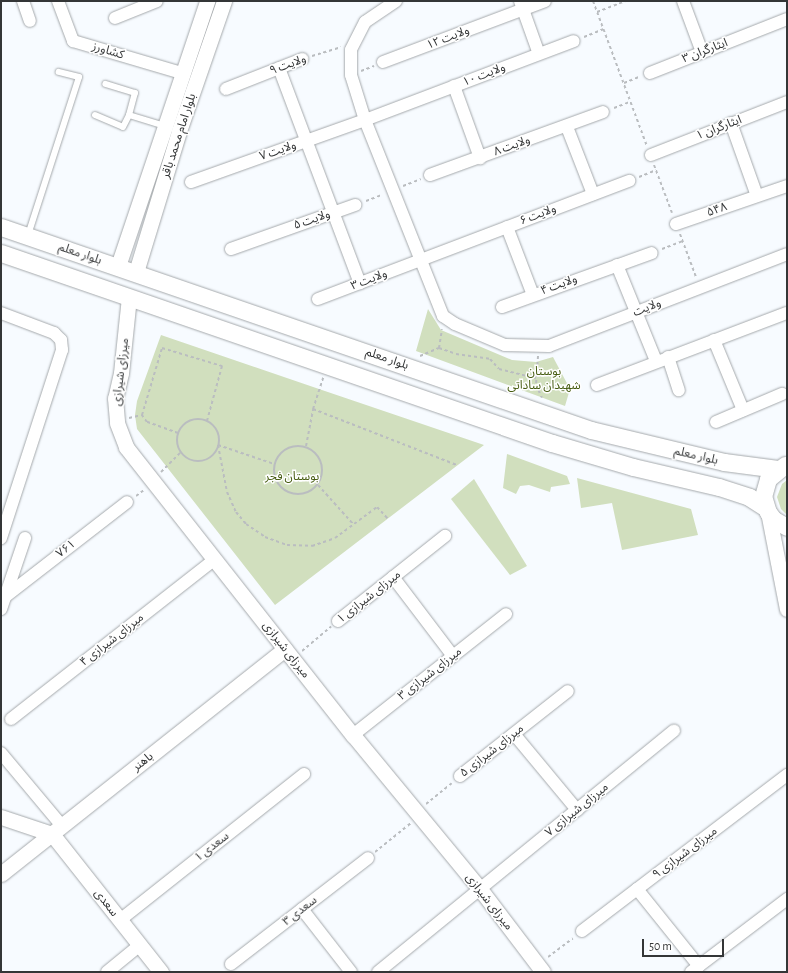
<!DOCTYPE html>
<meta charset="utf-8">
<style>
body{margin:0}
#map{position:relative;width:788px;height:973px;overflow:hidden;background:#f7fbff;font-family:"Alegreya Sans","Noto Sans Arabic",sans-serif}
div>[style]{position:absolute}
.green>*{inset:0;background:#d1dfbe}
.path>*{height:2px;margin-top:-1px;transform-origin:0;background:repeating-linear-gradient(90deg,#babdc0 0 3px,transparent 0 6px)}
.path>.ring{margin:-1px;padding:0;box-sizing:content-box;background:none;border:2px solid #babdc0;border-radius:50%}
.roads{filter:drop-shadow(0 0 1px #a5a9ac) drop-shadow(0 0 1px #a5a9ac)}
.service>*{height:6px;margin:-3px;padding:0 3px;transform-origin:3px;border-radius:3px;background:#fff}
.minor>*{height:12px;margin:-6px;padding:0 6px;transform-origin:6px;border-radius:6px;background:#fff}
.tertiary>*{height:15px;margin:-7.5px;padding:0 7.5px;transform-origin:7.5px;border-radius:7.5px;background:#fff}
.secondary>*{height:17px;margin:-8.5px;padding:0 8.5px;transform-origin:8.5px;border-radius:8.5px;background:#fff}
span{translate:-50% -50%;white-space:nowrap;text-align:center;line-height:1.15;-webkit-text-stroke:3px #fff;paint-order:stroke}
.street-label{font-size:12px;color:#343637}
.park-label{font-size:12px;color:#465c11}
.frame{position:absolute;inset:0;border:2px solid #343637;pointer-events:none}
.scale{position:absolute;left:642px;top:939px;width:82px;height:18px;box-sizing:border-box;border:2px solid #343637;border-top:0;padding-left:5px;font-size:12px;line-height:14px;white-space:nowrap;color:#343637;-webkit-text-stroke:3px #fff;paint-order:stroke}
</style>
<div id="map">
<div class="green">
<div style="clip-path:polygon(428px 309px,441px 330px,512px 360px,536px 362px,553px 357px,570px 389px,565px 406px,416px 351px)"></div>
<div style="clip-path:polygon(161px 335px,319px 389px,484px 445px,275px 605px,137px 429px,135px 415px,137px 401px)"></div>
<div style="clip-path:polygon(507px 454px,567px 476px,570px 484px,551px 487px,550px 492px,529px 485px,520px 486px,516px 494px,503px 488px)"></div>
<div style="clip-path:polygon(577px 478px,691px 509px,698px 535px,622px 550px,612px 503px,581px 508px)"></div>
<div style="clip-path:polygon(474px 479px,527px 566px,510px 575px,451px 499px)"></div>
<div style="clip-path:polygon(787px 480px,787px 515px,781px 509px,777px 497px,782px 484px)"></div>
</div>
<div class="path">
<div style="left:593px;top:1px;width:155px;rotate:69.6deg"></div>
<div style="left:597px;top:12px;width:31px;rotate:-21deg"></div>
<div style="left:584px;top:37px;width:22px;rotate:-22deg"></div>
<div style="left:312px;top:56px;width:30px;rotate:-17deg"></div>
<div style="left:361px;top:71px;width:14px;rotate:-21deg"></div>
<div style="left:624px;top:83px;width:16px;rotate:-22deg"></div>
<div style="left:614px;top:108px;width:17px;rotate:-21deg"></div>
<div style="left:654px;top:165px;width:51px;rotate:69.4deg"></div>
<div style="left:639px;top:177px;width:18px;rotate:-22deg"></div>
<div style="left:403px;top:186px;width:19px;rotate:-21deg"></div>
<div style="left:366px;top:201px;width:17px;rotate:-21deg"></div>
<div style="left:680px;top:234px;width:46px;rotate:69.6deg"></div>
<div style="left:662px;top:249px;width:22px;rotate:-21deg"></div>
<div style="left:439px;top:348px;width:18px;rotate:19deg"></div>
<div style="left:456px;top:354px;width:34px;rotate:8deg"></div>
<div style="left:490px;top:359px;width:13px;rotate:48deg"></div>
<div style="left:499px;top:369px;width:38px;rotate:14deg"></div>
<div style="left:420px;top:356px;width:21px;rotate:-23deg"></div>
<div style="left:439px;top:348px;width:19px;rotate:-81deg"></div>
<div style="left:538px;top:356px;width:29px;rotate:94deg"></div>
<div style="left:536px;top:385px;width:14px;rotate:65deg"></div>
<div style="left:313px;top:409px;width:33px;rotate:-72deg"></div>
<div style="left:129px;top:418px;width:13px;rotate:-13deg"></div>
<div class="ring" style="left:177px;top:419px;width:40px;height:40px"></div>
<div style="left:178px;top:433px;width:33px;rotate:-160deg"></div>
<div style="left:147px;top:422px;width:9px;rotate:-126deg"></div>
<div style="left:142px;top:415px;width:70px;rotate:-73.4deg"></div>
<div style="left:162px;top:348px;width:63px;rotate:16.7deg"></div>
<div style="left:222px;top:366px;width:57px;rotate:105.3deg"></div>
<div style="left:218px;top:445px;width:48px;rotate:79.2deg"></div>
<div style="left:227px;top:492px;width:22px;rotate:66deg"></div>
<div style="left:236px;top:512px;width:16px;rotate:50deg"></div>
<div style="left:246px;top:524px;width:23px;rotate:34deg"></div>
<div style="left:265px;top:537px;width:23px;rotate:20deg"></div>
<div style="left:287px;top:545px;width:25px;rotate:2deg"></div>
<div style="left:312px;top:546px;width:24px;rotate:-19deg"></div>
<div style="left:335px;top:538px;width:52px;rotate:-36.4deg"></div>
<div style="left:377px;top:507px;width:16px;rotate:47deg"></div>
<div style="left:218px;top:445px;width:59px;rotate:18.7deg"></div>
<div class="ring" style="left:274px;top:446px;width:46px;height:46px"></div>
<div style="left:306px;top:446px;width:38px;rotate:-79deg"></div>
<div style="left:313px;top:409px;width:155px;rotate:21.3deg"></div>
<div style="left:161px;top:472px;width:27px;rotate:-45deg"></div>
<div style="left:318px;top:485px;width:54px;rotate:48deg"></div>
<div style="left:136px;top:496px;width:10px;rotate:-37deg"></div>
<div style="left:302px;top:651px;width:38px;rotate:-40deg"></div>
<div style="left:426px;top:804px;width:33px;rotate:-39deg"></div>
<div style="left:375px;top:852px;width:46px;rotate:-38.9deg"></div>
<div style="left:548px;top:957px;width:31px;rotate:-37deg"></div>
</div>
<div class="roads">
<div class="service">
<div style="left:95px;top:115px;width:30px;rotate:23deg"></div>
<div style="left:123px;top:127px;width:13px;rotate:-63deg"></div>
<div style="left:129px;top:115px;width:23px;rotate:-75deg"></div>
<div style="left:135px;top:93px;width:31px;rotate:-163deg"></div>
<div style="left:129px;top:115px;width:38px;rotate:17deg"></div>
<div style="left:28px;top:235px;width:166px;rotate:-72.1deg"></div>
<div style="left:79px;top:77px;width:21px;rotate:-166deg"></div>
</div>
<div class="minor">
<div style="left:23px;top:1px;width:21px;rotate:71deg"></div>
<div style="left:58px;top:1px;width:43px;rotate:69.4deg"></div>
<div style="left:73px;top:41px;width:114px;rotate:16.4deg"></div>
<div style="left:396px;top:1px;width:37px;rotate:146deg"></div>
<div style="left:365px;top:22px;width:31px;rotate:117deg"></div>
<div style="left:351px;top:50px;width:25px;rotate:90deg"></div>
<div style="left:351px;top:75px;width:47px;rotate:72.7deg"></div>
<div style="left:365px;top:120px;width:211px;rotate:68.3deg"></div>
<div style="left:443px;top:316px;width:14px;rotate:34deg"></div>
<div style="left:455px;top:324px;width:54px;rotate:22.8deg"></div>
<div style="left:505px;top:345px;width:44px;rotate:1.3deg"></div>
<div style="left:549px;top:346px;width:255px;rotate:-21.1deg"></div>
<div style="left:520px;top:1px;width:56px;rotate:70.3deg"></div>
<div style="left:683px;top:1px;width:54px;rotate:69.6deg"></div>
<div style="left:115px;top:18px;width:45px;rotate:-22deg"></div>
<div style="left:383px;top:62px;width:173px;rotate:-20.6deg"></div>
<div style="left:279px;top:68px;width:230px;rotate:69.4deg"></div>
<div style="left:650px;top:73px;width:147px;rotate:-21.5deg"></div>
<div style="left:454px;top:86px;width:77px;rotate:70.1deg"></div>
<div style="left:226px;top:89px;width:82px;rotate:-21.5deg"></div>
<div style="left:731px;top:123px;width:77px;rotate:70.4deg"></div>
<div style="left:567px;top:127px;width:72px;rotate:68.8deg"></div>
<div style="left:651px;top:155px;width:146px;rotate:-21.3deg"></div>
<div style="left:430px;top:175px;width:184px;rotate:-20deg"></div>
<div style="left:191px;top:182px;width:185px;rotate:-19.6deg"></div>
<div style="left:365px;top:120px;width:223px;rotate:-20.7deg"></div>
<div style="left:676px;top:224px;width:117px;rotate:-18.9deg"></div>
<div style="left:507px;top:227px;width:73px;rotate:69.1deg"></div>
<div style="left:231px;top:249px;width:132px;rotate:-19.5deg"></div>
<div style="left:617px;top:265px;width:104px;rotate:67.9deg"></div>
<div style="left:318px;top:299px;width:333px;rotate:-20.8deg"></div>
<div style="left:502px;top:307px;width:159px;rotate:-19.8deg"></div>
<div style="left:1px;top:313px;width:57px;rotate:20.7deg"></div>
<div style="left:54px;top:333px;width:10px;rotate:45deg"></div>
<div style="left:61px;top:340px;width:10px;rotate:84deg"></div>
<div style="left:62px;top:350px;width:198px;rotate:108deg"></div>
<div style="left:714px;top:340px;width:76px;rotate:67.5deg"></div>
<div style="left:668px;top:357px;width:35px;rotate:72deg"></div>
<div style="left:597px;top:385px;width:203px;rotate:-20.8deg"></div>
<div style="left:716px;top:422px;width:72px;rotate:-23deg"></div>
<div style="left:393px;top:577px;width:99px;rotate:52.8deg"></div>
<div style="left:6px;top:596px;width:153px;rotate:-37.8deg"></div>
<div style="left:1px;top:609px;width:75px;rotate:-71.3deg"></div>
<div style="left:338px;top:621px;width:137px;rotate:-38.5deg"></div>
<div style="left:11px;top:719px;width:258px;rotate:-38.1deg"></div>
<div style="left:514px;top:734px;width:99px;rotate:50.3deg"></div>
<div style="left:353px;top:735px;width:195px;rotate:-38.3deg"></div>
<div style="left:1px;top:753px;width:95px;rotate:50.1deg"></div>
<div style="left:460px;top:776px;width:137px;rotate:-38.2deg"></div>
<div style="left:637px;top:889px;width:99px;rotate:51.2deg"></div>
<div style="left:302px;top:909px;width:80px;rotate:52.1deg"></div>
<div style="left:120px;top:920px;width:235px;rotate:-38.4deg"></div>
<div style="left:582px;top:931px;width:258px;rotate:-37.3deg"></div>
<div style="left:231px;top:964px;width:173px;rotate:-37.7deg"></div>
<div style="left:107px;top:972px;width:43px;rotate:-39.3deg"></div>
<div style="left:378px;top:972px;width:382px;rotate:-39.2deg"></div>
<div style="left:691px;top:972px;width:121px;rotate:-37.2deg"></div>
</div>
<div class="tertiary">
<div style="left:118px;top:266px;width:280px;rotate:-71.4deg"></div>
<div style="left:136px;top:272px;width:147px;rotate:-73deg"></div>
<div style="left:179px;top:131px;width:138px;rotate:-70.9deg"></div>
<div style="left:129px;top:297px;width:76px;rotate:96deg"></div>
<div style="left:121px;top:373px;width:26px;rotate:103deg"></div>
<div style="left:115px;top:398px;width:25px;rotate:85deg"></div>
<div style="left:117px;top:423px;width:26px;rotate:69deg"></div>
<div style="left:126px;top:447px;width:367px;rotate:51.8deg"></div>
<div style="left:353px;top:735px;width:200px;rotate:50.5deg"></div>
<div style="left:480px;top:889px;width:104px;rotate:52.8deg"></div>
<div style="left:768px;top:512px;width:99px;rotate:78.9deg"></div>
<div style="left:1px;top:817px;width:54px;rotate:18.4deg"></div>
<div style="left:52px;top:834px;width:176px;rotate:51.7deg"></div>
<div style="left:1px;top:874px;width:362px;rotate:-38.4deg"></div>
</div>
<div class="secondary">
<div style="left:1px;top:227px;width:624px;rotate:18.99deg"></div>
<div style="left:591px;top:430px;width:137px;rotate:13.5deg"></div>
<div style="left:724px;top:462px;width:54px;rotate:7.4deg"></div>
<div style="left:1px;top:253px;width:583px;rotate:19.03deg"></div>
<div style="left:552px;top:443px;width:84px;rotate:16.5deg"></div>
<div style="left:633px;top:467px;width:88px;rotate:13.1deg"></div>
<div style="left:719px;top:487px;width:32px;rotate:18deg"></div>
<div style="left:749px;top:497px;width:20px;rotate:33deg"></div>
<div style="left:785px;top:465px;width:22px;rotate:141deg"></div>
<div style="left:768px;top:479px;width:18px;rotate:106deg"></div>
<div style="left:763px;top:496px;width:17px;rotate:73deg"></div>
<div style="left:768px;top:512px;width:9px;rotate:54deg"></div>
<div style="left:773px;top:519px;width:16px;rotate:30deg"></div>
</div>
</div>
<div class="street-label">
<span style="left:448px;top:38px;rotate:-21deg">ولایت ۱۲</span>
<span style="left:108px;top:51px;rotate:17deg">کشاورز</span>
<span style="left:705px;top:51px;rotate:-21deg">ایثارگران ۳</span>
<span style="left:288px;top:65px;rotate:-20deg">ولایت ۹</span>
<span style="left:484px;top:75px;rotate:-21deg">ولایت ۱۰</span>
<span style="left:719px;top:128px;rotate:-21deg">ایثارگران ۱</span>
<span style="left:179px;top:136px;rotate:-72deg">بلوار امام محمد باقر</span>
<span style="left:512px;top:146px;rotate:-20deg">ولایت ۸</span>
<span style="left:278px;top:151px;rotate:-19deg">ولایت ۷</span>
<span style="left:717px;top:210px;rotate:-19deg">۵۴۸</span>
<span style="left:538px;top:215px;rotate:-21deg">ولایت ۶</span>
<span style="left:312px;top:220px;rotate:-19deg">ولایت ۵</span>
<span style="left:80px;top:254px;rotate:19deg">بلوار معلم</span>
<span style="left:369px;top:280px;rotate:-21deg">ولایت ۳</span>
<span style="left:559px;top:285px;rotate:-20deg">ولایت ۴</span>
<span style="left:647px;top:308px;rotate:-22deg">ولایت</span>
<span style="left:387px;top:359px;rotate:19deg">بلوار معلم</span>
<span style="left:121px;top:372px;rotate:-83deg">میرزای شیرازی</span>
<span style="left:696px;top:456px;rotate:13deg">بلوار معلم</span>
<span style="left:66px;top:549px;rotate:-38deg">۷۶۱</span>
<span style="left:369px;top:597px;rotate:-38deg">میرزای شیرازی ۱</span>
<span style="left:112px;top:640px;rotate:-38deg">میرزای شیرازی ۴</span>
<span style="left:286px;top:650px;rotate:52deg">میرزای شیرازی</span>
<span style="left:430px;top:674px;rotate:-38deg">میرزای شیرازی ۳</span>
<span style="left:492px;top:751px;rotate:-38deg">میرزای شیرازی ۵</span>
<span style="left:143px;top:762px;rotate:-38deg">باهنر</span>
<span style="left:577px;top:810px;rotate:-39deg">میرزای شیرازی ۷</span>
<span style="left:212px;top:847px;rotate:-38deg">سعدی ۱</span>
<span style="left:685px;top:853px;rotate:-37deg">میرزای شیرازی ۹</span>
<span style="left:489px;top:902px;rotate:52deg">میرزای شیرازی</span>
<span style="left:106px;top:903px;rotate:52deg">سعدی</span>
<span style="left:300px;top:911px;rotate:-38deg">سعدی ۳</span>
</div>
<div class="park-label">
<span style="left:544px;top:379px">بوستان<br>شهیدان ساداتی</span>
<span style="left:292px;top:477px">بوستان فجر</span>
</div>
<div class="frame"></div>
<div class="scale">50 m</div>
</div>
